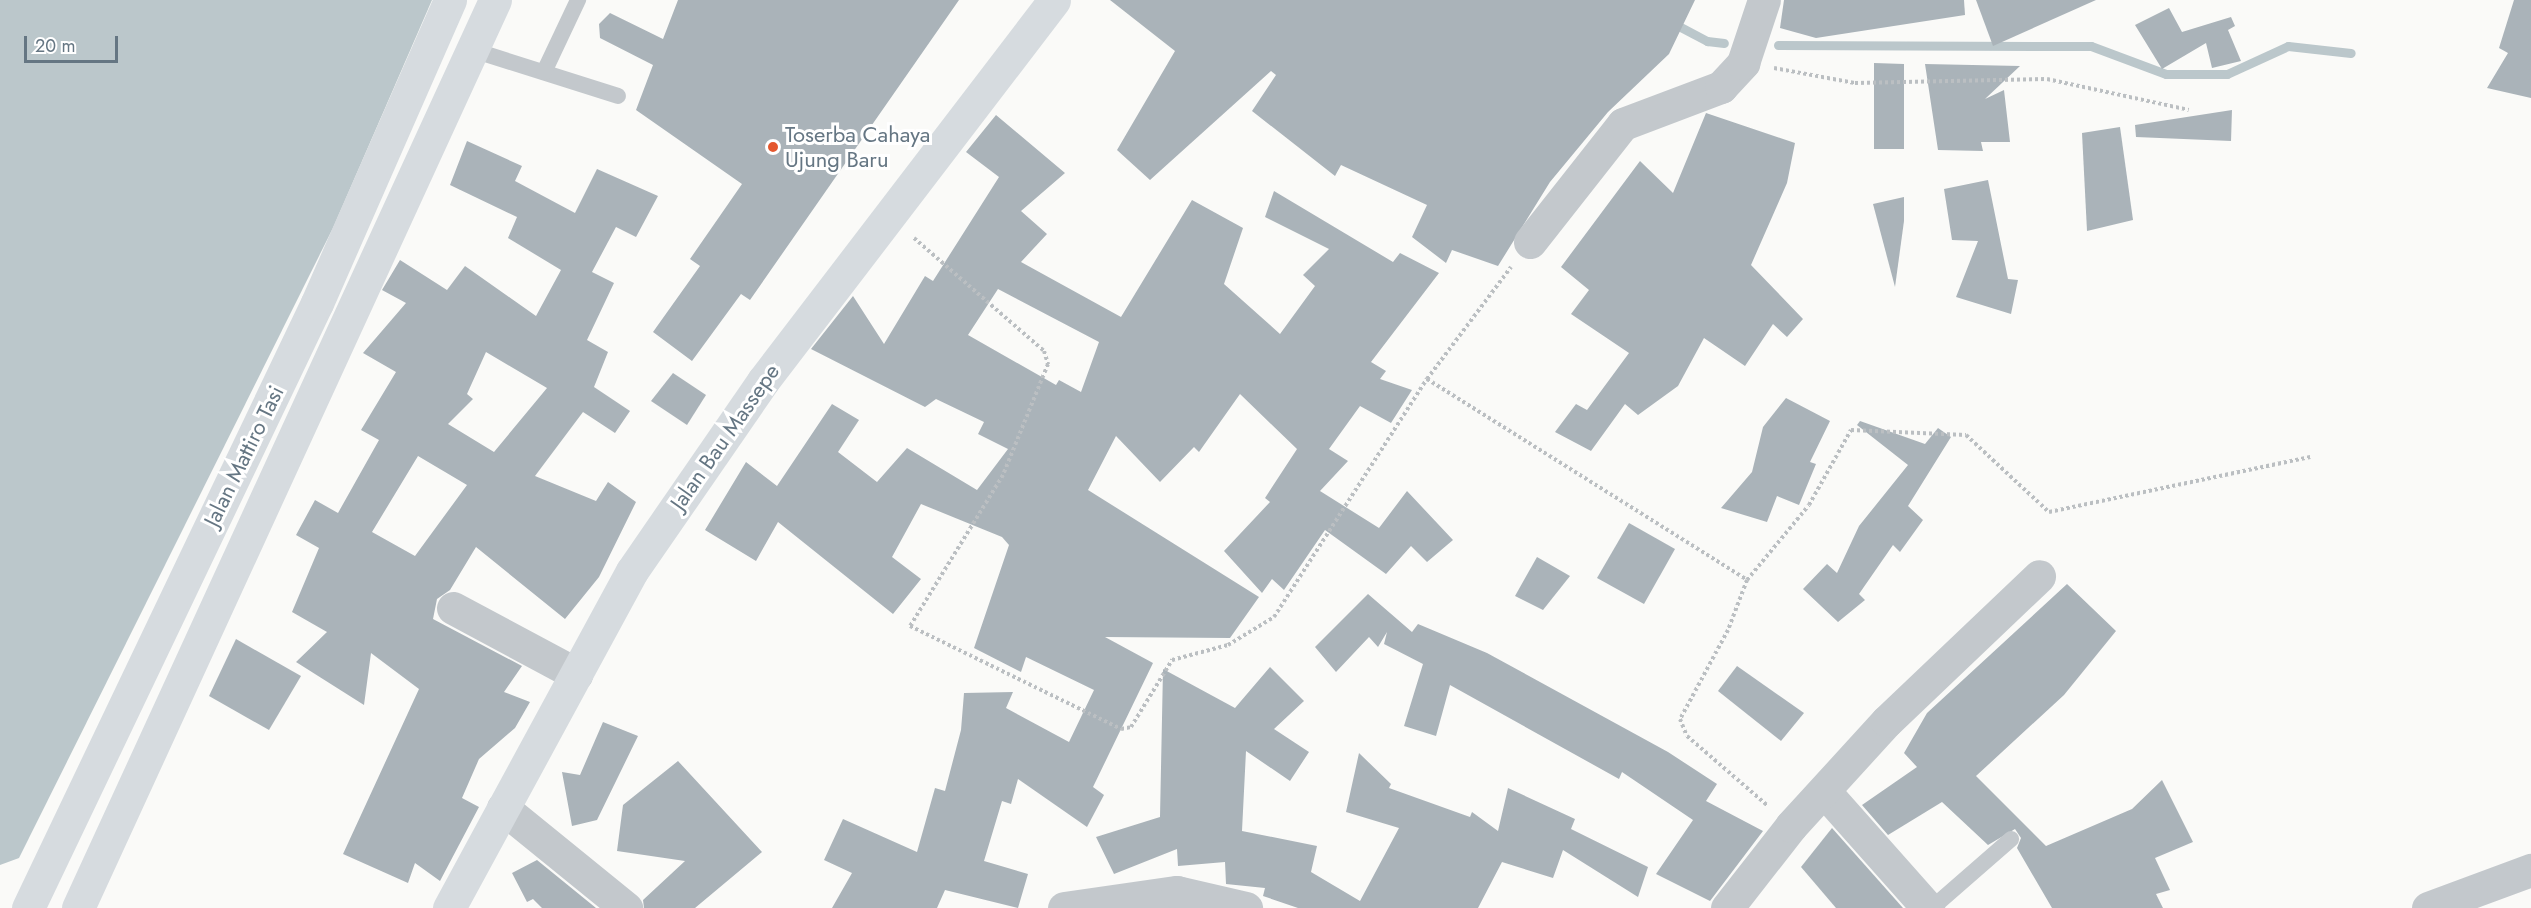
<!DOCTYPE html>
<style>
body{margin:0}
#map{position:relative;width:2531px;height:908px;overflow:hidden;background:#fafaf8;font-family:Jost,sans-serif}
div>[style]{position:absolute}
.water>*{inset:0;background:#bbc7cb}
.stream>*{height:9px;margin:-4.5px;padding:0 4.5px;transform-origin:4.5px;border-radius:4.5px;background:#bbc7cb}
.building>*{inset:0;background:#aab3b9}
.path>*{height:4px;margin-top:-2px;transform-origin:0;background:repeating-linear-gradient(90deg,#bbbfc2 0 3px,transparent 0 6px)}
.service>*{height:16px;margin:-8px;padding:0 8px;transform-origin:8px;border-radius:8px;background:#c3c8cc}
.minor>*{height:33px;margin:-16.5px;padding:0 16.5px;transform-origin:16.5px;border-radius:16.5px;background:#c3c8cc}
.secondary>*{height:33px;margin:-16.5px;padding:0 16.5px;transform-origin:16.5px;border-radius:16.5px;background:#d6dbdf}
.trunk>*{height:33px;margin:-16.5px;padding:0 16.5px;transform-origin:16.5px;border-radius:16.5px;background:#d6dbdf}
.dots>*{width:16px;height:16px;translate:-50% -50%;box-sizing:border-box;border:3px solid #fff;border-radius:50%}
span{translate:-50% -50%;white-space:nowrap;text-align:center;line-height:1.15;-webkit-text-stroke:6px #fff;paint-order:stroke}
.poi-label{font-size:22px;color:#657683}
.left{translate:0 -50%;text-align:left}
.street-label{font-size:22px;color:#657683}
.scale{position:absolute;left:24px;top:36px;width:94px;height:27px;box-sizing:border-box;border:3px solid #657683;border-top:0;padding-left:8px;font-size:18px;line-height:21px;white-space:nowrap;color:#657683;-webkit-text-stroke:4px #fff;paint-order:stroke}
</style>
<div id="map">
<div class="water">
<div style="clip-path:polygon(0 0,432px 0,333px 228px,19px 858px,0 865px)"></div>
</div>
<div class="stream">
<div style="left:1671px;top:22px;width:41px;rotate:27.8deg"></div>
<div style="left:1707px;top:41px;width:17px;rotate:7deg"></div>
<div style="left:1778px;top:45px;width:313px;rotate:0.2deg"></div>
<div style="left:2091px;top:46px;width:80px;rotate:20.5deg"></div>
<div style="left:2166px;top:74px;width:61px"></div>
<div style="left:2227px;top:74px;width:67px;rotate:-24.7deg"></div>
<div style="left:2288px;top:46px;width:63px;rotate:6.3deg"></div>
</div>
<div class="building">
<div style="clip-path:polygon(678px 0,959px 0,750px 300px,741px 294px,692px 361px,653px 332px,700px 266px,690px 259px,742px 184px,636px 110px,653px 65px,600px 38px,599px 24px,610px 13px,663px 39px)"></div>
<div style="clip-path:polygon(1110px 0,1695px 0,1669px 54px,1608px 112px,1550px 182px,1498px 266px,1452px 250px,1446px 263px,1412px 237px,1427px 205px,1341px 165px,1335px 176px,1252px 111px,1276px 75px,1271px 71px,1150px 180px,1117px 150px,1175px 51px)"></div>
<div style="clip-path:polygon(1784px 0,1964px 0,1965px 15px,1816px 38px,1780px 28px)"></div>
<div style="clip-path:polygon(1976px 0,2096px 0,1993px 46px)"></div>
<div style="clip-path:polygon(2514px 0,2531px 0,2531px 98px,2487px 88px,2508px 53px,2499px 48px)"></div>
<div style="clip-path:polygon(2169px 8px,2182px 32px,2231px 17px,2235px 26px,2228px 30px,2241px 61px,2212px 68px,2206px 43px,2162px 69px,2135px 25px)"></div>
<div style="clip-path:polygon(1874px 63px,1904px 64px,1904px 149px,1874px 149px)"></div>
<div style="clip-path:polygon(1925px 64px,2020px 66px,1985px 99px,2004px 90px,2010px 142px,1981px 142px,1983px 151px,1938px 150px)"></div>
<div style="clip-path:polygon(2232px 110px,2231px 141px,2136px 137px,2135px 125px)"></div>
<div style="clip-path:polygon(1706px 113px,1795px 143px,1787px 183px,1751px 265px,1803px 319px,1787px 337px,1773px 324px,1745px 366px,1704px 338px,1678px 386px,1638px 415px,1625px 404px,1591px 451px,1555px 432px,1576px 404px,1587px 410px,1629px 353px,1571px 314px,1589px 290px,1561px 267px,1640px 161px,1673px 193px)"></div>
<div style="clip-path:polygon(evenodd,996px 115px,1065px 173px,1021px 211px,1047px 234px,1021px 262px,1121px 317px,1192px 200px,1243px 228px,1224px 284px,1280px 334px,1315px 286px,1303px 275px,1329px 249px,1265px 217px,1274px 191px,1393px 262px,1400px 253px,1439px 273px,1371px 362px,1386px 371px,1380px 379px,1412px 390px,1391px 423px,1360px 406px,1329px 449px,1348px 461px,1320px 491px,1379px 528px,1407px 491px,1453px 540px,1427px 562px,1411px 546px,1386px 574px,1325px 530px,1284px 590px,1272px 579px,1262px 593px,1224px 551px,1270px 502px,1265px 498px,1297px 449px,1240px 394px,1199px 452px,1194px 447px,1160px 482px,1116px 436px,1088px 490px,1259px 597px,1230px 638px,1105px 637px,1153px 663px,1093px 787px,1104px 795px,1087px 827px,1018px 779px,1011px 804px,1002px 801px,984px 861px,1028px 874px,1018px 908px,945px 890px,937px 908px,832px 908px,852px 873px,824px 860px,843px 819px,917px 852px,935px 788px,945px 791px,961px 730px,964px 693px,1013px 692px,1006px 708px,1069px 742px,1094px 690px,1026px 657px,1021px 672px,974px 648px,1009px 545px,1002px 537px,921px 504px,892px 557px,921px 579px,893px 614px,778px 522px,756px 561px,705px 530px,746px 462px,777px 486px,832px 404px,859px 420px,838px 452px,877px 482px,907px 448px,977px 490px,1008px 449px,978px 434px,984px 422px,936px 399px,925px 407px,811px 349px,853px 296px,884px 344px,925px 276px,933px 281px,999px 177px,966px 152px,996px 115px,998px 289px,1099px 342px,1081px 392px,1059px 380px,1056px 385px,968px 335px,998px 289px)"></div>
<div style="clip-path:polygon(2120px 127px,2133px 220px,2087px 231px,2082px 133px)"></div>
<div style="clip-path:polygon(evenodd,467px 141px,522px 166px,515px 181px,575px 213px,597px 169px,658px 196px,636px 237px,616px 227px,592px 272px,614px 283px,587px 340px,608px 352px,594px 387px,630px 411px,615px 433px,583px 412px,535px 476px,596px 501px,608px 482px,636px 502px,599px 577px,565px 619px,476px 547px,450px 590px,437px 599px,433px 619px,522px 666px,504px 692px,530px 702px,515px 728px,479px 759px,462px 798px,479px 807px,440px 881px,415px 863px,408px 883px,343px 854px,419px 689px,371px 653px,364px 705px,296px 662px,327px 632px,292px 612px,319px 548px,296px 535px,315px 500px,338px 513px,379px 440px,361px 430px,396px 372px,363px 353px,406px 303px,382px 290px,400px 260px,447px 290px,465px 266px,536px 316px,561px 270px,508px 238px,517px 217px,450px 185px,467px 141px,486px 352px,547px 388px,494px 452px,448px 424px,473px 399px,467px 394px,486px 352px,467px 141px,418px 456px,467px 485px,415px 556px,372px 532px,418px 456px)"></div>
<div style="clip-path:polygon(1988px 180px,2008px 279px,2018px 280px,2011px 314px,1956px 297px,1978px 241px,1952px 240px,1944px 189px)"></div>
<div style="clip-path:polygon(1904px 197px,1904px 221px,1895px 287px,1873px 204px)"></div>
<div style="clip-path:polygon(673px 373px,706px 395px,687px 425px,651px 401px)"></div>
<div style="clip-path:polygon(1786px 398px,1830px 421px,1810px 462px,1816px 464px,1799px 505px,1777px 496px,1767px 522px,1721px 508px,1752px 472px,1763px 427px)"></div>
<div style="clip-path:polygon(1860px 421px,1925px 444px,1938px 428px,1951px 437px,1908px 506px,1923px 520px,1900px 552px,1893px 545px,1859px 594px,1865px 600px,1838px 622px,1803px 589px,1827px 564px,1837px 573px,1859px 526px,1908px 465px,1857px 425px)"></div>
<div style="clip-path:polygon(1629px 523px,1675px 549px,1644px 604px,1597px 578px)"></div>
<div style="clip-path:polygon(1537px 557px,1570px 576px,1543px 610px,1515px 596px)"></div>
<div style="clip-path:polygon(2067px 584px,2116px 631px,2064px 695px,1976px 776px,2046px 846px,2132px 809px,2162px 780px,2193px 842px,2155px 858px,2170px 890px,2156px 894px,2163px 908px,2052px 908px,2017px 848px,2021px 838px,2015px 829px,1988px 845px,1942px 802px,1888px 835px,1862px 805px,1917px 767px,1904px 753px,1927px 713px)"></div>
<div style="clip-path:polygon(1368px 594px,1412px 632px,1418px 624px,1487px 653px,1668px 752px,1717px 784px,1706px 801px,1763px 831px,1710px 901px,1656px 874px,1693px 820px,1622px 772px,1619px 779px,1450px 685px,1436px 736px,1404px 726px,1423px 664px,1384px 644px,1387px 632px,1378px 647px,1369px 637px,1336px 672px,1315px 647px)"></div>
<div style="clip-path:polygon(236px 639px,301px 676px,269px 730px,209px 696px)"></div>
<div style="clip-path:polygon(1737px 666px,1804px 713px,1781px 741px,1718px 691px)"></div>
<div style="clip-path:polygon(1270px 667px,1304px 701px,1274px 729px,1309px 752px,1290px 781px,1246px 751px,1242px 831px,1317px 846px,1311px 872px,1360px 901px,1399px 828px,1346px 812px,1359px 753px,1391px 784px,1389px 788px,1470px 817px,1472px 812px,1498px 831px,1508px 788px,1575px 819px,1571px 829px,1648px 867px,1638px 897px,1563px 850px,1553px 878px,1502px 862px,1478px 908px,1298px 908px,1263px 896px,1265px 888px,1226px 884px,1225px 862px,1178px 866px,1177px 849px,1114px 874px,1096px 837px,1160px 817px,1163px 669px,1235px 708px)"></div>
<div style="clip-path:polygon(603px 722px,638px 736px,597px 820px,572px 826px,562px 772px,580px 775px)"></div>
<div style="clip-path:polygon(678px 761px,762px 852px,695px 908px,644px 908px,643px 900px,685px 861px,617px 851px,623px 805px)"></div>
<div style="clip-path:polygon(1832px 828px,1903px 908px,1836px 908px,1801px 867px)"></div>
<div style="clip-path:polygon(537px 860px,596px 908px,542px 908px,533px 899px,527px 902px,512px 873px)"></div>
</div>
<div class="path">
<div style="left:1774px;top:68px;width:82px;rotate:10.5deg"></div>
<div style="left:1855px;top:83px;width:192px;rotate:-1.2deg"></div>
<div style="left:2047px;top:79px;width:145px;rotate:12.3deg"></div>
<div style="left:914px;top:238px;width:172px;rotate:41deg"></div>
<div style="left:1044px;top:351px;width:14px;rotate:73deg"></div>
<div style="left:1048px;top:364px;width:120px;rotate:112.1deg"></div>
<div style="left:1003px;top:475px;width:177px;rotate:121.6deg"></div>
<div style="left:910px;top:626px;width:235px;rotate:26deg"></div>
<div style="left:1121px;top:729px;width:10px;rotate:-11deg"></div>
<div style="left:1131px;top:727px;width:79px;rotate:-58.5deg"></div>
<div style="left:1172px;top:660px;width:58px;rotate:-15deg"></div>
<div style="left:1228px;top:645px;width:54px;rotate:-31.3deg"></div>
<div style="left:1274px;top:617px;width:283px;rotate:-57.3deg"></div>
<div style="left:1427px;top:379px;width:378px;rotate:32.1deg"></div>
<div style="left:1747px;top:580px;width:97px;rotate:-50.4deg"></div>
<div style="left:1809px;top:505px;width:86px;rotate:-60.8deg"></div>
<div style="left:1851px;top:430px;width:115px;rotate:2.5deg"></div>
<div style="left:1966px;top:435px;width:113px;rotate:42.9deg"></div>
<div style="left:2049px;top:512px;width:267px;rotate:-11.9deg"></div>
<div style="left:1427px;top:379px;width:140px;rotate:-53.1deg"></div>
<div style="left:1747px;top:580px;width:53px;rotate:110.8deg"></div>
<div style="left:1728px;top:630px;width:101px;rotate:118.3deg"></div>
<div style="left:1680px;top:719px;width:18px;rotate:68deg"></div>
<div style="left:1687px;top:736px;width:107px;rotate:40.8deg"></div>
</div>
<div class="service">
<div style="left:473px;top:50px;width:152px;rotate:17.6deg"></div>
<div style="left:544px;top:72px;width:80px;rotate:-64.7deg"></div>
<div style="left:1932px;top:908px;width:105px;rotate:-41.1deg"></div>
</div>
<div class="minor">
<div style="left:1530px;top:242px;width:150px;rotate:-51.8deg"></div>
<div style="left:1623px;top:124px;width:105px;rotate:-20.7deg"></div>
<div style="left:1721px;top:87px;width:33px;rotate:-47deg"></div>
<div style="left:1743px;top:63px;width:66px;rotate:-71.6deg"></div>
<div style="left:453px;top:608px;width:140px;rotate:28.2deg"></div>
<div style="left:1824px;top:791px;width:157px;rotate:48.4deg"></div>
<div style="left:503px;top:808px;width:159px;rotate:39.1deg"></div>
<div style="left:1064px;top:908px;width:114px;rotate:-8.1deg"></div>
<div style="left:1177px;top:892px;width:71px;rotate:13.1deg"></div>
<div style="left:1727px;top:908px;width:104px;rotate:-52deg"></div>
<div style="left:1791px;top:826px;width:142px;rotate:-47.6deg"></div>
<div style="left:1887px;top:721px;width:210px;rotate:-43.6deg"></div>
<div style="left:2428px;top:908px;width:110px;rotate:-20.3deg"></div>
</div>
<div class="secondary">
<div style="left:28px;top:908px;width:670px;rotate:-64.47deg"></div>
<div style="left:317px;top:303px;width:331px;rotate:-66.3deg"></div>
<div style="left:78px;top:908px;width:999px;rotate:-65.33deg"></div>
</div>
<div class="trunk">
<div style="left:449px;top:908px;width:383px;rotate:-61.5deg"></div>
<div style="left:632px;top:571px;width:231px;rotate:-55.4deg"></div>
<div style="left:763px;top:381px;width:479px;rotate:-52.6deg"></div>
</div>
<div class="dots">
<div style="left:773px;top:147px;background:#e4572e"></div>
</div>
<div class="poi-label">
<span class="left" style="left:785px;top:147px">Toserba Cahaya<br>Ujung Baru</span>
</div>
<div class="street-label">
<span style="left:725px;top:437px;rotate:-55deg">Jalan Bau Massepe</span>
<span style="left:244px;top:456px;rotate:-64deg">Jalan Mattiro Tasi</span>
</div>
<div class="scale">20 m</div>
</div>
